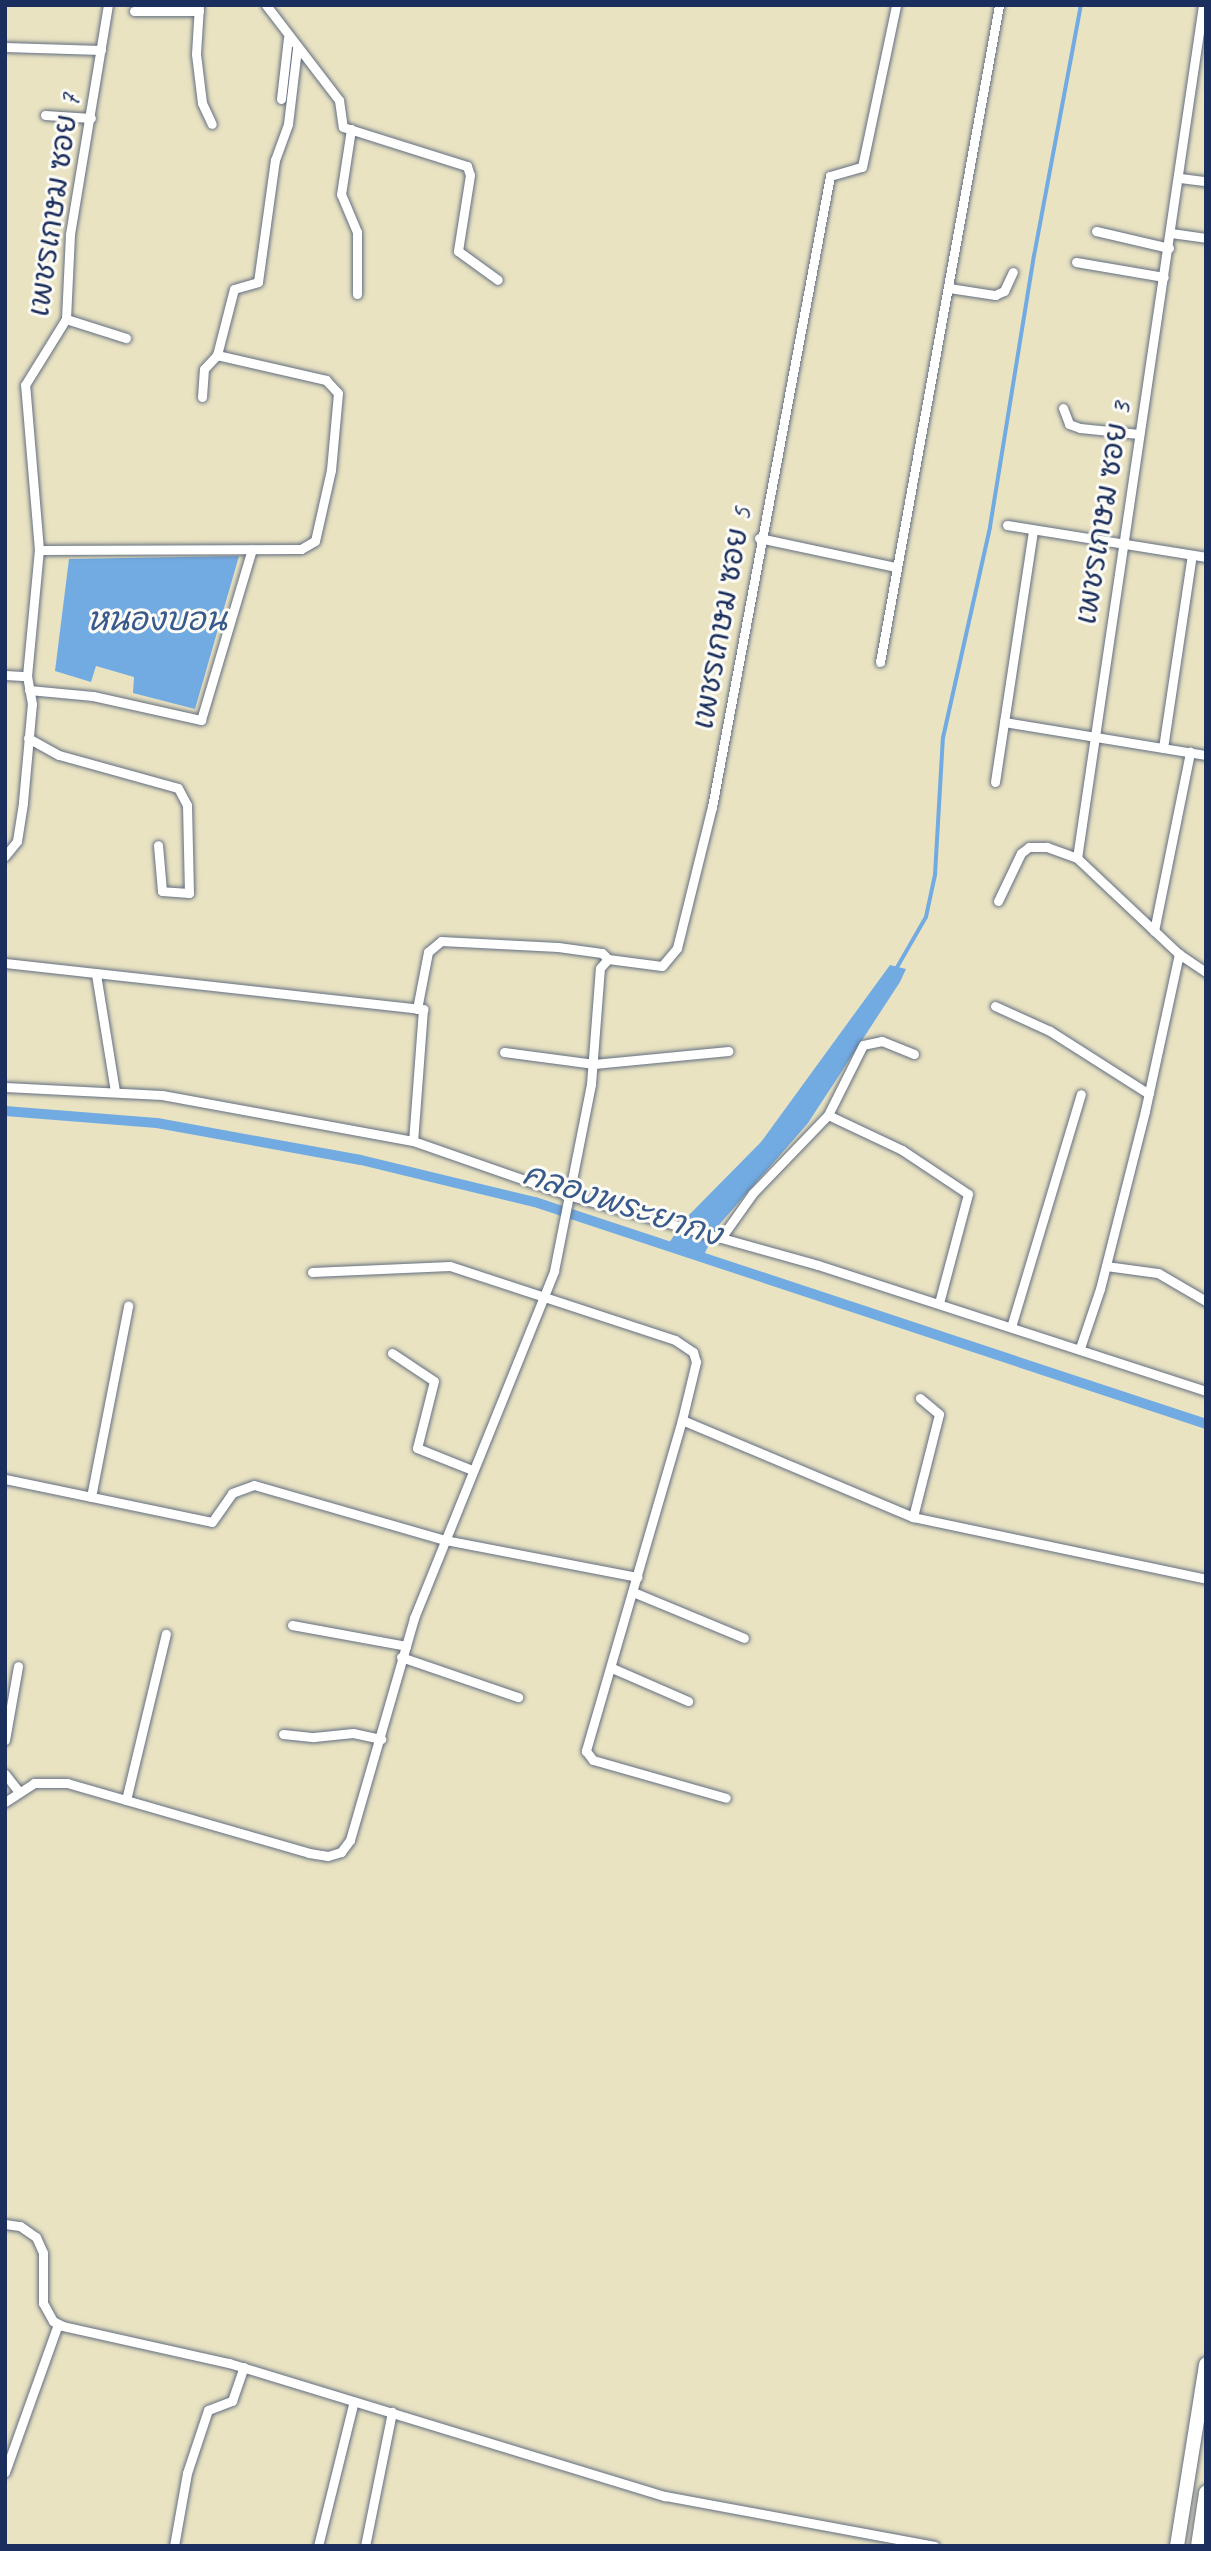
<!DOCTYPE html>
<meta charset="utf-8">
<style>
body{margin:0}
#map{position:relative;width:1211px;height:2551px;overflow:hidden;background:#e9e3c2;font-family:Caveat,"Playpen Sans Thai",sans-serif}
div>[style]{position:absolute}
.water>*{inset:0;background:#72abe2}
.stream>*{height:3.5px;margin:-1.75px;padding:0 1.75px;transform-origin:1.75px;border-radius:1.75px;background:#72abe2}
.canal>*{height:10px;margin:-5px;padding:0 5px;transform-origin:5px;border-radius:5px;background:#72abe2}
.roads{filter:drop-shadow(0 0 2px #636e81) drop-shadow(0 0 2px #636e81)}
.minor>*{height:9px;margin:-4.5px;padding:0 4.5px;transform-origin:4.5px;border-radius:4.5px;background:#fff}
.primary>*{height:14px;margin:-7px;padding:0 7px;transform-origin:7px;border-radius:7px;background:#fff}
span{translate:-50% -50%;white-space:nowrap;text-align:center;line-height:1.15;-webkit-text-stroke:6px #fdfcf7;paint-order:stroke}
.street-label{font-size:30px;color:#1b2f5e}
.water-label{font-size:32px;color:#395a8c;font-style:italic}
.frame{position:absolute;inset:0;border:7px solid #1b2f5e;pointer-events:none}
</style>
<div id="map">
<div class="water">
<div style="clip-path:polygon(239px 556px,195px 709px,133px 693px,134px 677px,96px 666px,91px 682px,55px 671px,69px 559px)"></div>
<div style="clip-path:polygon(890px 965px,906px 969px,900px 982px,808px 1123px,718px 1226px,702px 1259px,666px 1247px,688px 1216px,761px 1142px)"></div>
</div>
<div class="stream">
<div style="left:895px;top:971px;width:62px;rotate:-60.1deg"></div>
<div style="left:926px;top:917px;width:43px;rotate:-77.9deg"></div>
<div style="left:935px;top:875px;width:137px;rotate:-86.7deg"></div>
<div style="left:943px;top:738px;width:216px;rotate:-77.4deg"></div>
<div style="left:990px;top:527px;width:275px;rotate:-80.8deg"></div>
<div style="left:1034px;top:256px;width:255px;rotate:-79.4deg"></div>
</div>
<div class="canal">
<div style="left:5px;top:1111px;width:152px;rotate:4.5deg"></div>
<div style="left:157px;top:1123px;width:207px;rotate:10.3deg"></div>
<div style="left:361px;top:1160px;width:179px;rotate:13.6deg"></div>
<div style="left:535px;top:1202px;width:707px;rotate:18.31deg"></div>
</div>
<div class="roads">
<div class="minor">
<div style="left:199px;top:5px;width:49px;rotate:93.5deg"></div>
<div style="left:196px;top:54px;width:49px;rotate:83deg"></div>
<div style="left:202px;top:103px;width:23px;rotate:65deg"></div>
<div style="left:266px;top:5px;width:120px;rotate:52.5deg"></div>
<div style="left:339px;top:100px;width:27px;rotate:82deg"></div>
<div style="left:343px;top:127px;width:130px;rotate:17.5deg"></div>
<div style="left:467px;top:166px;width:9px;rotate:72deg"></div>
<div style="left:470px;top:175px;width:77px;rotate:99deg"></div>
<div style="left:458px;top:251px;width:49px;rotate:35.9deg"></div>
<div style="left:1203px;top:5px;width:862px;rotate:98.4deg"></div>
<div style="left:1077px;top:858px;width:140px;rotate:43.3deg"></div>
<div style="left:1179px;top:954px;width:32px;rotate:34deg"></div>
<div style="left:134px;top:11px;width:65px"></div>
<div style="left:5px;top:47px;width:96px;rotate:1.8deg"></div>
<div style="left:281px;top:99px;width:61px;rotate:-83.5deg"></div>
<div style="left:45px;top:115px;width:46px;rotate:3.7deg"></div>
<div style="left:351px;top:129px;width:66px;rotate:98.7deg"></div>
<div style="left:341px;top:194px;width:41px;rotate:67.2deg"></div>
<div style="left:357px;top:232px;width:62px;rotate:90deg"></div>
<div style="left:1180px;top:178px;width:26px;rotate:7deg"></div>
<div style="left:1096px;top:231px;width:75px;rotate:13.1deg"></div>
<div style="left:1171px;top:233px;width:35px;rotate:8deg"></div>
<div style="left:1076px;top:262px;width:89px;rotate:9.7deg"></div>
<div style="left:949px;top:288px;width:47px;rotate:8.7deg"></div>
<div style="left:995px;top:295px;width:10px;rotate:-24deg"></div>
<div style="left:1004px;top:291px;width:21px;rotate:-65deg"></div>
<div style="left:66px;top:319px;width:63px;rotate:17.6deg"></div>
<div style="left:202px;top:397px;width:28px;rotate:-86deg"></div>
<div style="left:204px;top:369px;width:19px;rotate:-47deg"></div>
<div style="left:217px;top:355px;width:68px;rotate:-75.6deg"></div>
<div style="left:234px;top:289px;width:25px;rotate:-16deg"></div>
<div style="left:258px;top:282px;width:123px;rotate:-82.1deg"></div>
<div style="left:275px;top:160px;width:38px;rotate:-70deg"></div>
<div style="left:288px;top:124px;width:76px;rotate:-83.2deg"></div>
<div style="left:1063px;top:408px;width:17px;rotate:69deg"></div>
<div style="left:1069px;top:424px;width:12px;rotate:20deg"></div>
<div style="left:1080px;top:428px;width:59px;rotate:5.8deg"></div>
<div style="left:1007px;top:525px;width:202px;rotate:9.1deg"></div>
<div style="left:759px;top:538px;width:139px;rotate:12deg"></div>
<div style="left:39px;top:550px;width:262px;rotate:-0.2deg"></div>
<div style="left:301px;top:549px;width:16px;rotate:-30deg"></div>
<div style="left:315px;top:541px;width:73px;rotate:-77.3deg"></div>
<div style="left:331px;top:470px;width:77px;rotate:-84.8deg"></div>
<div style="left:338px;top:393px;width:18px;rotate:-133deg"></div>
<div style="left:326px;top:380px;width:112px;rotate:-167.1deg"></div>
<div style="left:880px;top:662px;width:668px;rotate:-79.73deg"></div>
<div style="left:5px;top:675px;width:22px;rotate:3deg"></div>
<div style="left:29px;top:690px;width:64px;rotate:5.4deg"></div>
<div style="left:93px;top:696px;width:111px;rotate:12.5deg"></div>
<div style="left:201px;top:720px;width:178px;rotate:-73.4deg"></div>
<div style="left:1004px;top:722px;width:205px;rotate:9.3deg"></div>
<div style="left:28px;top:738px;width:35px;rotate:29deg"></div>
<div style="left:59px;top:755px;width:123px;rotate:15.5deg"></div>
<div style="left:178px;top:788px;width:19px;rotate:62deg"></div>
<div style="left:187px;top:805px;width:88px;rotate:88.7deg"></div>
<div style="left:189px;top:893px;width:27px;rotate:-176deg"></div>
<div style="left:162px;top:891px;width:46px;rotate:-95deg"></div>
<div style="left:1163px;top:748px;width:195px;rotate:-81.5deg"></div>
<div style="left:995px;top:782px;width:255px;rotate:-81.4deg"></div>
<div style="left:5px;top:856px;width:19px;rotate:-51deg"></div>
<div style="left:17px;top:841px;width:39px;rotate:-81deg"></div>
<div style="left:23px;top:802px;width:98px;rotate:-84.8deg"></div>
<div style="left:32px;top:704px;width:28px;rotate:-100deg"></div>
<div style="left:27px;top:676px;width:127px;rotate:-84.6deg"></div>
<div style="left:39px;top:550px;width:166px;rotate:-94.8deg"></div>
<div style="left:25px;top:385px;width:78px;rotate:-58.2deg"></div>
<div style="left:66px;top:319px;width:85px;rotate:-87.3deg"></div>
<div style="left:70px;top:234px;width:232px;rotate:-80.6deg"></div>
<div style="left:998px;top:901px;width:53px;rotate:-64.4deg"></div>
<div style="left:1021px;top:853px;width:10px;rotate:-37deg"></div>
<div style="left:1029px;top:847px;width:18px"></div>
<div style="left:1047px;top:847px;width:32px;rotate:20deg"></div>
<div style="left:1154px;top:931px;width:183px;rotate:-78.6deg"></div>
<div style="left:5px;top:963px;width:421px;rotate:6.3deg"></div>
<div style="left:423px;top:1009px;width:132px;rotate:94.3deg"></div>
<div style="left:413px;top:1141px;width:167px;rotate:19.2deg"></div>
<div style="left:571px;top:1196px;width:256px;rotate:15.6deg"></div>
<div style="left:818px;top:1265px;width:408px;rotate:18deg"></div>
<div style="left:96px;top:974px;width:119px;rotate:80.8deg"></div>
<div style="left:995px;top:1006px;width:60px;rotate:24.4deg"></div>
<div style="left:1050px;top:1031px;width:117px;rotate:32.5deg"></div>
<div style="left:417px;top:1009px;width:58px;rotate:-79.1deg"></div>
<div style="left:428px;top:952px;width:17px;rotate:-40deg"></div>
<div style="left:441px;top:941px;width:117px;rotate:2.9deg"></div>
<div style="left:558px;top:947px;width:44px;rotate:7.8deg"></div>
<div style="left:602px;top:953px;width:8px;rotate:45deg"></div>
<div style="left:504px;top:1052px;width:91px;rotate:7.6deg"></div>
<div style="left:594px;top:1064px;width:135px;rotate:-5.5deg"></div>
<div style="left:914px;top:1054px;width:35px;rotate:-158deg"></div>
<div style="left:882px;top:1041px;width:19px;rotate:168deg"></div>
<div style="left:863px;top:1045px;width:78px;rotate:116.6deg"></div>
<div style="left:828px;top:1115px;width:82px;rotate:25.3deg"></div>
<div style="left:902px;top:1150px;width:79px;rotate:33.7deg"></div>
<div style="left:968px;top:1194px;width:113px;rotate:104.9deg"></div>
<div style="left:5px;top:1087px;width:157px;rotate:2.9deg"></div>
<div style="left:162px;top:1095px;width:255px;rotate:10.4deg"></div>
<div style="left:721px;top:1238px;width:55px;rotate:-54.6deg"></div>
<div style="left:753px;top:1193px;width:108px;rotate:-46.1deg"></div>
<div style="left:1106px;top:1266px;width:52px;rotate:7.7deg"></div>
<div style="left:1158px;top:1273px;width:56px;rotate:30.3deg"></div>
<div style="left:312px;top:1272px;width:138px;rotate:-2.5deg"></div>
<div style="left:450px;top:1266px;width:237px;rotate:18.2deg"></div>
<div style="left:675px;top:1340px;width:22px;rotate:34deg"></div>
<div style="left:693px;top:1352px;width:10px;rotate:73deg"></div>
<div style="left:696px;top:1362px;width:60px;rotate:103.6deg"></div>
<div style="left:682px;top:1420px;width:345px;rotate:106.2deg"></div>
<div style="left:586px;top:1751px;width:11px;rotate:52deg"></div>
<div style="left:593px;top:1760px;width:138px;rotate:15.9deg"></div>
<div style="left:1011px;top:1327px;width:243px;rotate:-73.3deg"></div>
<div style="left:1080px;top:1348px;width:62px;rotate:-71.3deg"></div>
<div style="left:1100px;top:1289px;width:184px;rotate:-75.8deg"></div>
<div style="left:1145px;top:1111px;width:161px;rotate:-77.8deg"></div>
<div style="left:392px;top:1353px;width:50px;rotate:33.7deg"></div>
<div style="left:434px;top:1381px;width:69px;rotate:104.2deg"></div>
<div style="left:417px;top:1448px;width:59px;rotate:21.8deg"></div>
<div style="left:682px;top:1420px;width:251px;rotate:22.8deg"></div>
<div style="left:913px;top:1517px;width:299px;rotate:11.9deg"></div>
<div style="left:5px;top:1479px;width:211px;rotate:11.7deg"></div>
<div style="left:212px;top:1522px;width:35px;rotate:-55deg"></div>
<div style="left:232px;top:1493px;width:23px;rotate:-20deg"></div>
<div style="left:254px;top:1485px;width:199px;rotate:16.1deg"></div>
<div style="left:445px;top:1540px;width:196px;rotate:10.9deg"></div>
<div style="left:91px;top:1497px;width:195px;rotate:-79deg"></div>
<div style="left:913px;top:1517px;width:106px;rotate:-75.8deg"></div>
<div style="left:939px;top:1414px;width:25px;rotate:-140deg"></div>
<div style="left:633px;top:1592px;width:120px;rotate:22.5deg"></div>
<div style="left:292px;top:1625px;width:116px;rotate:10.4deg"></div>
<div style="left:401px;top:1657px;width:124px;rotate:18.9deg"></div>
<div style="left:612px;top:1668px;width:83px;rotate:23.5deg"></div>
<div style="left:283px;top:1734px;width:31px;rotate:6deg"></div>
<div style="left:314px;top:1737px;width:39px;rotate:-6deg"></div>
<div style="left:353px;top:1733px;width:29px;rotate:12deg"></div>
<div style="left:5px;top:1740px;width:75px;rotate:-80deg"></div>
<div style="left:5px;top:1774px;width:23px;rotate:52deg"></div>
<div style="left:126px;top:1800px;width:171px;rotate:-76.5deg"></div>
<div style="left:5px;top:1802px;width:35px;rotate:-33deg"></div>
<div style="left:34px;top:1783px;width:33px"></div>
<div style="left:67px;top:1783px;width:252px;rotate:16.1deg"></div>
<div style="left:309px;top:1853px;width:19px;rotate:9deg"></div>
<div style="left:328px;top:1856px;width:14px;rotate:-17deg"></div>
<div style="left:341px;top:1852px;width:15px;rotate:-53deg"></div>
<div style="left:350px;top:1840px;width:231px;rotate:-73.9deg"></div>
<div style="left:414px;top:1618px;width:374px;rotate:-68deg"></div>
<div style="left:554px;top:1271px;width:191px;rotate:-78.8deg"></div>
<div style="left:591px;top:1084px;width:116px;rotate:-85.6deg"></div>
<div style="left:600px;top:968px;width:12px;rotate:-48deg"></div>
<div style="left:608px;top:959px;width:54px;rotate:7.4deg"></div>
<div style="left:662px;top:966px;width:23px;rotate:-50deg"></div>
<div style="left:677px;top:948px;width:145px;rotate:-76.1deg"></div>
<div style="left:712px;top:807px;width:642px;rotate:-79.41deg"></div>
<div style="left:830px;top:176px;width:33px;rotate:-16deg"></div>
<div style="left:862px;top:167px;width:166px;rotate:-78.1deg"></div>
<div style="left:5px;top:2224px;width:15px;rotate:8deg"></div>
<div style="left:20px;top:2226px;width:19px;rotate:35deg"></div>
<div style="left:36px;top:2237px;width:17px;rotate:66deg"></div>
<div style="left:43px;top:2253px;width:50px;rotate:90deg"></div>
<div style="left:43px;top:2303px;width:21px;rotate:61deg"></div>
<div style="left:53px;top:2321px;width:11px;rotate:27deg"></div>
<div style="left:63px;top:2326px;width:170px;rotate:12.6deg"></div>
<div style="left:229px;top:2363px;width:456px;rotate:17deg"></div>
<div style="left:665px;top:2496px;width:274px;rotate:10.5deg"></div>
<div style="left:5px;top:2472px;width:157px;rotate:-70.3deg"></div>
<div style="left:174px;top:2546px;width:74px;rotate:-79.9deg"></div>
<div style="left:187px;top:2473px;width:66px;rotate:-71.6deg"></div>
<div style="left:208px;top:2410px;width:26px;rotate:-21deg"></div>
<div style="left:232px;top:2401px;width:36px;rotate:-71deg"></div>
<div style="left:318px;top:2546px;width:149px;rotate:-76.1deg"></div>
<div style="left:365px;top:2546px;width:137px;rotate:-78.6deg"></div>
</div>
<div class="primary">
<div style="left:1177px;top:2546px;width:184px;rotate:-80.9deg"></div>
<div style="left:1198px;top:2546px;width:54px;rotate:-81.4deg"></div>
</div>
</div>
<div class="street-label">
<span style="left:54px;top:205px;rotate:-82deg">เพชรเกษม ซอย 7</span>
<span style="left:1103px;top:513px;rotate:-81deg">เพชรเกษม ซอย 3</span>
<span style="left:722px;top:618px;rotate:-80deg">เพชรเกษม ซอย 5</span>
</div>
<div class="water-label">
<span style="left:157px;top:620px">หนองบอน</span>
<span style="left:622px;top:1205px;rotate:18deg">คลองพระยากง</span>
</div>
<div class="frame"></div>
</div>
